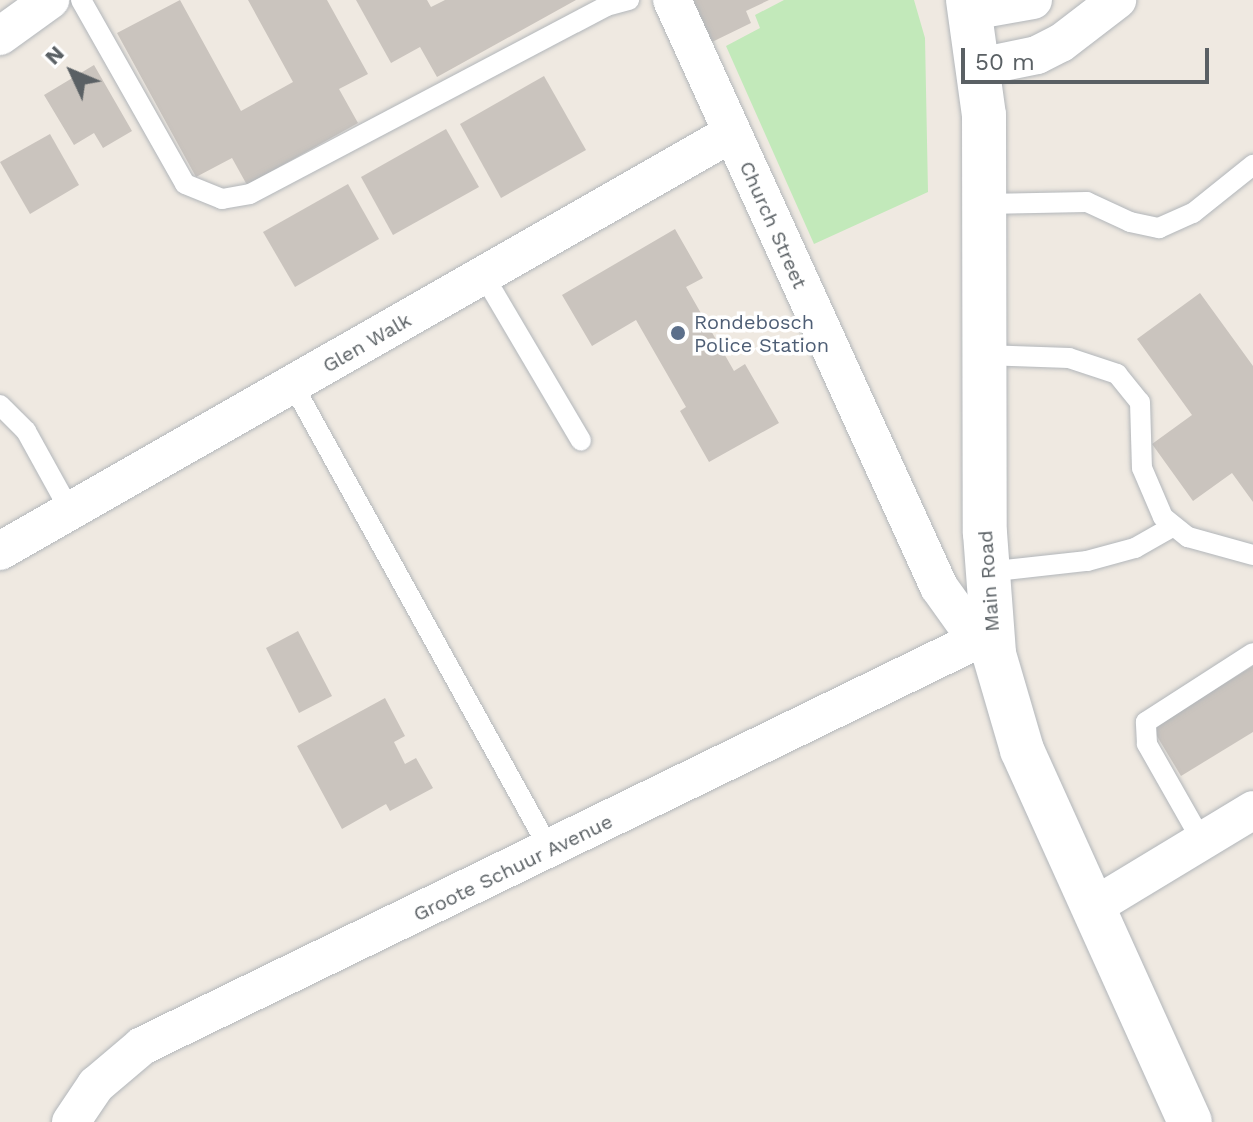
<!DOCTYPE html>
<style>
body{margin:0}
#map{position:relative;width:1253px;height:1122px;overflow:hidden;background:#efe9e1;font-family:"Work Sans",sans-serif}
div>[style]{position:absolute}
.green>*{inset:0;background:#c2e9ba}
.building>*{inset:0;background:#cac4be}
.roads{filter:drop-shadow(0 0 2px #b2b6ba) drop-shadow(0 0 2px #b2b6ba)}
.lane>*{height:20px;margin:-10px;padding:0 10px;transform-origin:10px;border-radius:10px;background:#fff}
.street>*{height:38px;margin:-19px;padding:0 19px;transform-origin:19px;border-radius:19px;background:#fff}
.secondary>*{height:44px;margin:-22px;padding:0 22px;transform-origin:22px;border-radius:22px;background:#fff}
.dots>*{width:22px;height:22px;translate:-50% -50%;box-sizing:border-box;border:4px solid #fff;border-radius:50%}
span{translate:-50% -50%;white-space:nowrap;text-align:center;line-height:1.15;-webkit-text-stroke:7px #fff;paint-order:stroke}
.street-label{font-size:20px;color:#5a6064}
.service-label{font-size:20px;color:#4e5e75}
.left{translate:0 -50%;text-align:left}
.north{position:absolute;left:32px;top:32px;width:80px;height:80px;-webkit-text-stroke:6px #fff;paint-order:stroke;rotate:314deg;font-size:22px;font-weight:700;line-height:32px;text-align:center;color:#5a6064}
.north::after{content:'';display:block;margin:auto;width:28px;height:36px;background:#5a6064;clip-path:polygon(50% 0,100% 100%,50% 72%,0 100%)}
.scale{position:absolute;left:961px;top:48px;width:248px;height:36px;box-sizing:border-box;border:4px solid #5a6064;border-top:0;padding-left:10px;font-size:24px;line-height:28px;white-space:nowrap;color:#5a6064;-webkit-text-stroke:6px #fff;paint-order:stroke}
</style>
<div id="map">
<div class="green">
<div style="clip-path:polygon(784px 0,914px 0,925px 38px,928px 192px,814px 244px,726px 46px,760px 28px,755px 15px)"></div>
</div>
<div class="building">
<div style="clip-path:polygon(180px 0,241px 111px,293px 82px,248px 0,327px 0,368px 74px,339px 89px,358px 123px,247px 185px,232px 158px,196px 177px,117px 33px)"></div>
<div style="clip-path:polygon(356px 0,427px 0,431px 7px,445px 0,576px 0,437px 77px,420px 47px,391px 63px)"></div>
<div style="clip-path:polygon(692px 0,769px 0,746px 11px,751px 23px,712px 42px)"></div>
<div style="clip-path:polygon(94px 65px,132px 131px,103px 148px,94px 133px,74px 145px,44px 95px)"></div>
<div style="clip-path:polygon(544px 76px,586px 150px,501px 198px,460px 124px)"></div>
<div style="clip-path:polygon(446px 129px,479px 187px,393px 235px,361px 177px)"></div>
<div style="clip-path:polygon(50px 134px,79px 185px,30px 214px,0 162px)"></div>
<div style="clip-path:polygon(348px 184px,379px 239px,295px 287px,263px 232px)"></div>
<div style="clip-path:polygon(675px 229px,703px 278px,686px 287px,734px 371px,745px 364px,779px 423px,709px 462px,680px 411px,686px 407px,636px 320px,592px 346px,562px 295px)"></div>
<div style="clip-path:polygon(1200px 293px,1253px 366px,1253px 502px,1232px 473px,1193px 501px,1152px 444px,1192px 415px,1137px 339px)"></div>
<div style="clip-path:polygon(298px 631px,332px 696px,299px 713px,266px 648px)"></div>
<div style="clip-path:polygon(1253px 666px,1253px 732px,1181px 776px,1152px 728px)"></div>
<div style="clip-path:polygon(385px 698px,405px 736px,394px 742px,405px 764px,416px 758px,433px 788px,390px 811px,386px 804px,342px 829px,297px 746px)"></div>
</div>
<div class="roads">
<div class="lane">
<div style="left:81px;top:0;width:211px;rotate:60.5deg"></div>
<div style="left:185px;top:184px;width:40px;rotate:22deg"></div>
<div style="left:222px;top:199px;width:28px;rotate:-10deg"></div>
<div style="left:250px;top:194px;width:403px;rotate:-27.8deg"></div>
<div style="left:606px;top:6px;width:24px;rotate:-15deg"></div>
<div style="left:985px;top:204px;width:102px;rotate:-1.1deg"></div>
<div style="left:1087px;top:202px;width:47px;rotate:24.9deg"></div>
<div style="left:1130px;top:222px;width:30px;rotate:12deg"></div>
<div style="left:1159px;top:228px;width:37px;rotate:-24deg"></div>
<div style="left:1193px;top:213px;width:77px;rotate:-38.7deg"></div>
<div style="left:484px;top:276px;width:191px;rotate:59.5deg"></div>
<div style="left:984px;top:355px;width:85px;rotate:2deg"></div>
<div style="left:1069px;top:358px;width:51px;rotate:18.4deg"></div>
<div style="left:1117px;top:374px;width:36px;rotate:51deg"></div>
<div style="left:1140px;top:402px;width:66px;rotate:88.3deg"></div>
<div style="left:1142px;top:468px;width:53px;rotate:66.8deg"></div>
<div style="left:1163px;top:517px;width:32px;rotate:39deg"></div>
<div style="left:1188px;top:537px;width:67px;rotate:15.5deg"></div>
<div style="left:293px;top:385px;width:531px;rotate:61.07deg"></div>
<div style="left:0;top:405px;width:37px;rotate:45deg"></div>
<div style="left:26px;top:431px;width:89px;rotate:61.1deg"></div>
<div style="left:987px;top:572px;width:101px;rotate:-6.3deg"></div>
<div style="left:1087px;top:561px;width:50px;rotate:-15.2deg"></div>
<div style="left:1135px;top:548px;width:43px;rotate:-29.6deg"></div>
<div style="left:1202px;top:841px;width:112px;rotate:-119.6deg"></div>
<div style="left:1147px;top:744px;width:22px;rotate:-93deg"></div>
<div style="left:1146px;top:722px;width:127px;rotate:-32.8deg"></div>
</div>
<div class="street">
<div style="left:672px;top:0;width:645px;rotate:65.54deg"></div>
<div style="left:939px;top:587px;width:65px;rotate:54.4deg"></div>
<div style="left:977px;top:640px;width:22px;rotate:39deg"></div>
<div style="left:971px;top:11px;width:63px;rotate:-10.1deg"></div>
<div style="left:0;top:36px;width:62px;rotate:-35.8deg"></div>
<div style="left:979px;top:67px;width:59px;rotate:-11.7deg"></div>
<div style="left:1037px;top:55px;width:27px;rotate:-27deg"></div>
<div style="left:1061px;top:43px;width:71px;rotate:-37.5deg"></div>
<div style="left:0;top:551px;width:843px;rotate:-29.73deg"></div>
<div style="left:1093px;top:907px;width:187px;rotate:-31.2deg"></div>
<div style="left:71px;top:1122px;width:45px;rotate:-56deg"></div>
<div style="left:96px;top:1085px;width:60px;rotate:-40.3deg"></div>
<div style="left:142px;top:1046px;width:928px;rotate:-25.93deg"></div>
</div>
<div class="secondary">
<div style="left:968px;top:0;width:116px;rotate:82.1deg"></div>
<div style="left:984px;top:115px;width:418px;rotate:89.9deg"></div>
<div style="left:985px;top:533px;width:121px;rotate:85.7deg"></div>
<div style="left:994px;top:654px;width:100px;rotate:73.7deg"></div>
<div style="left:1022px;top:750px;width:408px;rotate:65.7deg"></div>
</div>
</div>
<div class="dots">
<div style="left:678px;top:333px;background:#5c6f8a"></div>
</div>
<div class="street-label">
<span style="left:773px;top:225px;rotate:66deg">Church Street</span>
<span style="left:367px;top:343px;rotate:-30deg">Glen Walk</span>
<span style="left:989px;top:581px;rotate:-94deg">Main Road</span>
<span style="left:513px;top:868px;rotate:-26deg">Groote Schuur Avenue</span>
</div>
<div class="service-label">
<span class="left" style="left:694px;top:334px">Rondebosch<br>Police Station</span>
</div>
<div class="north">N</div>
<div class="scale">50 m</div>
</div>
